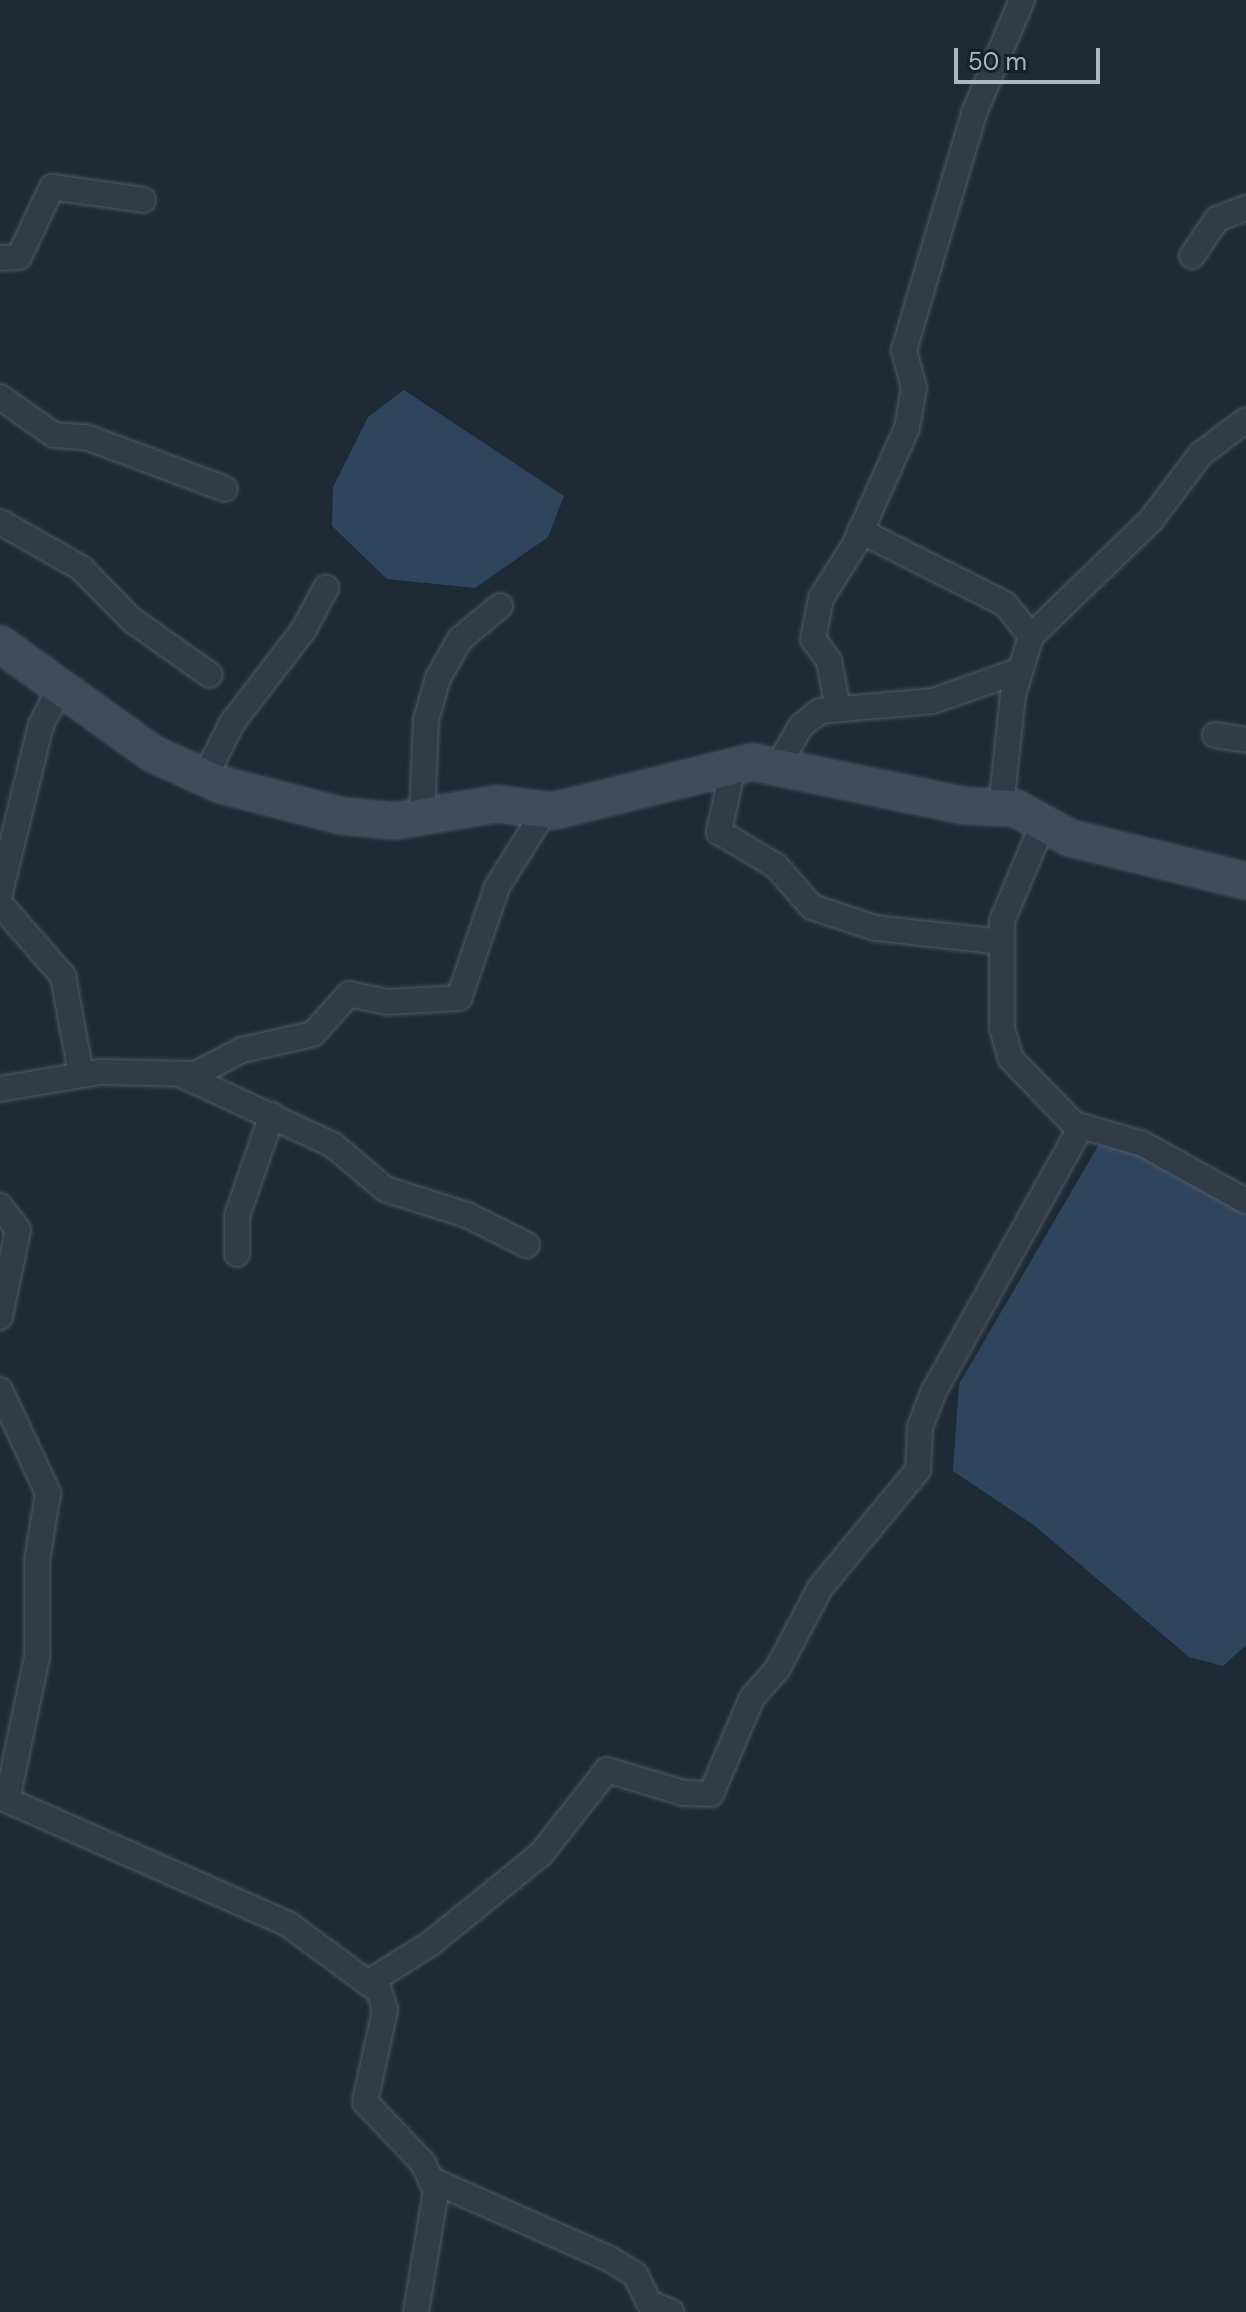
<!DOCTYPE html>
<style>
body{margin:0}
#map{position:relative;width:1246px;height:2312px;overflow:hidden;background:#1e2b37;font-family:"DM Sans",sans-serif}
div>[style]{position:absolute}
.water>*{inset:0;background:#2f455e}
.roads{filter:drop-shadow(0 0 2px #4f5a66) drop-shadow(0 0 2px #4f5a66)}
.street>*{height:24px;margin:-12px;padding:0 12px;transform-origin:12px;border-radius:12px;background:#323c48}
.secondary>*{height:34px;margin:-17px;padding:0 17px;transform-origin:17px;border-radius:17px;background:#3f4c5b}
span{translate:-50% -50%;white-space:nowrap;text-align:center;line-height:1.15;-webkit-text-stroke:6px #17212c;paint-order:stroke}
.scale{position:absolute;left:954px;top:48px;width:146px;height:36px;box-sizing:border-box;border:4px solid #abb7c5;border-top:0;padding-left:10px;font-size:24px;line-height:28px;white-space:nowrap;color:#abb7c5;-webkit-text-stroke:6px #17212c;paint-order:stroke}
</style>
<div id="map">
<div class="water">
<div style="clip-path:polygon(404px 390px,564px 496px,548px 537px,475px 588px,387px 579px,332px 526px,333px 487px,368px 417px)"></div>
<div style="clip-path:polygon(1118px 1140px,1246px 1206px,1246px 1645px,1223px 1666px,1189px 1657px,1035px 1526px,953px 1471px,959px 1384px,1098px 1146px)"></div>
</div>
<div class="roads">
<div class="street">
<div style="left:1192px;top:256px;width:45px;rotate:-56deg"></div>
<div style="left:1217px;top:219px;width:31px;rotate:-21deg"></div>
<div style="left:0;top:258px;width:19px;rotate:-3deg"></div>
<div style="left:19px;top:257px;width:77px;rotate:-64.8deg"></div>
<div style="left:52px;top:187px;width:92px;rotate:8.1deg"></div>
<div style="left:0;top:397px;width:66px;rotate:35.1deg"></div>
<div style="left:54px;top:435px;width:32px;rotate:4deg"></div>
<div style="left:86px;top:437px;width:148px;rotate:20.5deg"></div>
<div style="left:0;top:522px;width:93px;rotate:29.6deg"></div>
<div style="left:81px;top:568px;width:73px;rotate:45.6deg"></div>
<div style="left:132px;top:620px;width:95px;rotate:35.2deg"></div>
<div style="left:860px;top:531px;width:162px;rotate:26.7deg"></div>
<div style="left:1005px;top:604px;width:41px;rotate:50.9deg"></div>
<div style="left:838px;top:708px;width:48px;rotate:-100.8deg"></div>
<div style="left:829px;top:661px;width:27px;rotate:-126deg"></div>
<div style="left:813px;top:639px;width:42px;rotate:-79deg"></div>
<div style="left:821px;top:598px;width:62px;rotate:-57.6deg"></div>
<div style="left:854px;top:546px;width:129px;rotate:-65.8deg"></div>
<div style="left:907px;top:428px;width:41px;rotate:-80.1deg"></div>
<div style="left:914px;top:388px;width:39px;rotate:-105deg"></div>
<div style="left:904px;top:350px;width:247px;rotate:-73.5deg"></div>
<div style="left:974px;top:113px;width:123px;rotate:-67deg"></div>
<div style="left:1215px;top:735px;width:31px;rotate:9deg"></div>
<div style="left:734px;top:762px;width:72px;rotate:102.1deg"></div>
<div style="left:719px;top:832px;width:66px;rotate:30.8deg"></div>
<div style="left:776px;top:866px;width:55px;rotate:48.7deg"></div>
<div style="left:812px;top:907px;width:66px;rotate:18.4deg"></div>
<div style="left:875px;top:928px;width:127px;rotate:6.3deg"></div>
<div style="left:778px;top:766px;width:46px;rotate:-60.1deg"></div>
<div style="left:801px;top:726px;width:24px;rotate:-38deg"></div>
<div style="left:820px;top:711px;width:113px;rotate:-5.1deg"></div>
<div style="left:933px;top:701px;width:90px;rotate:-19.4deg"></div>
<div style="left:204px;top:779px;width:63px;rotate:-63.4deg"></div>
<div style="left:232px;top:723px;width:118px;rotate:-52.5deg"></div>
<div style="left:304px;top:629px;width:47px;rotate:-61.8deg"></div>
<div style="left:1001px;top:806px;width:112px;rotate:-83.8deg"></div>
<div style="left:1013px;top:695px;width:62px;rotate:-73deg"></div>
<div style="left:1031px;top:636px;width:167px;rotate:-44deg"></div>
<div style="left:1151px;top:520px;width:83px;rotate:-52.9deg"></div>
<div style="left:1201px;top:454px;width:56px;rotate:-37.1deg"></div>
<div style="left:422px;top:816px;width:96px;rotate:-87.6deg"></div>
<div style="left:426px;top:720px;width:44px;rotate:-74.1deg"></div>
<div style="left:438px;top:678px;width:45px;rotate:-60.6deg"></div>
<div style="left:460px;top:639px;width:52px;rotate:-39.5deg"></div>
<div style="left:1043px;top:823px;width:106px;rotate:112.7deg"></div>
<div style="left:1002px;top:921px;width:107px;rotate:90deg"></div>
<div style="left:1002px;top:1028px;width:32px;rotate:74deg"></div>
<div style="left:1011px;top:1059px;width:91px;rotate:45.9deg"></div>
<div style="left:1074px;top:1124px;width:72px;rotate:16.2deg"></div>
<div style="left:1143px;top:1144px;width:118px;rotate:29deg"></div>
<div style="left:0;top:893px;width:173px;rotate:-76.3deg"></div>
<div style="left:41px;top:725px;width:37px;rotate:-63deg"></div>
<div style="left:0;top:904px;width:96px;rotate:48.8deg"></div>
<div style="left:63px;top:976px;width:100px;rotate:79.6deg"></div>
<div style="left:184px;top:1076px;width:164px;rotate:24.8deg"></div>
<div style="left:333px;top:1145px;width:68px;rotate:40.2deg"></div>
<div style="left:385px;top:1189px;width:86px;rotate:17.6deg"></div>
<div style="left:467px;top:1215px;width:67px;rotate:26.6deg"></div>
<div style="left:0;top:1089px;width:102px;rotate:-9.6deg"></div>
<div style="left:101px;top:1072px;width:95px;rotate:1.2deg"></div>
<div style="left:196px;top:1074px;width:52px;rotate:-27.6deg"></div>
<div style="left:242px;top:1050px;width:73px;rotate:-12.7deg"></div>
<div style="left:313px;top:1034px;width:54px;rotate:-48deg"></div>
<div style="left:349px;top:994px;width:39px;rotate:12deg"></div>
<div style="left:387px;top:1002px;width:72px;rotate:-3.2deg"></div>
<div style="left:459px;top:998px;width:117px;rotate:-71.1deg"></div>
<div style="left:497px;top:887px;width:89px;rotate:-57.9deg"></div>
<div style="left:0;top:1206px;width:30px;rotate:53deg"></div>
<div style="left:18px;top:1230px;width:89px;rotate:101.7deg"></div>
<div style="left:237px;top:1254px;width:38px;rotate:-90deg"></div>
<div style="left:237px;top:1216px;width:107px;rotate:-70.9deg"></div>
<div style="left:0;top:1390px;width:114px;rotate:65deg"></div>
<div style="left:48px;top:1493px;width:69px;rotate:99.2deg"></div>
<div style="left:37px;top:1561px;width:96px;rotate:90deg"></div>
<div style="left:37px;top:1657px;width:146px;rotate:101.8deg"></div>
<div style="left:7px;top:1800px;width:307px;rotate:23.8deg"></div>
<div style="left:288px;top:1924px;width:113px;rotate:36.4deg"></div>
<div style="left:379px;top:1991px;width:20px;rotate:72deg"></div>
<div style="left:385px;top:2010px;width:94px;rotate:102.3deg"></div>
<div style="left:365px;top:2102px;width:84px;rotate:46.4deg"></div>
<div style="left:423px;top:2163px;width:31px;rotate:65deg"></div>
<div style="left:436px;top:2191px;width:123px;rotate:99.4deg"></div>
<div style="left:368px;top:1983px;width:75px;rotate:-32.4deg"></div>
<div style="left:431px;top:1943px;width:141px;rotate:-39deg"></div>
<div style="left:541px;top:1854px;width:107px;rotate:-51.8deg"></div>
<div style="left:607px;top:1770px;width:79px;rotate:16.8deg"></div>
<div style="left:683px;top:1793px;width:28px;rotate:2deg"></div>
<div style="left:711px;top:1794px;width:104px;rotate:-66.9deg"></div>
<div style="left:752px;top:1698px;width:40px;rotate:-49deg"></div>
<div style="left:778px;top:1668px;width:90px;rotate:-62.3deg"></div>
<div style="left:820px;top:1588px;width:153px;rotate:-50.3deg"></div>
<div style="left:918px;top:1470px;width:43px;rotate:-87.3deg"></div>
<div style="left:920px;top:1427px;width:39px;rotate:-69deg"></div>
<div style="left:934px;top:1391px;width:302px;rotate:-60.9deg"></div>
<div style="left:434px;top:2181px;width:190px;rotate:23.9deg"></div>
<div style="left:608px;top:2258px;width:31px;rotate:31deg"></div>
<div style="left:635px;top:2274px;width:32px;rotate:64deg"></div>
<div style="left:649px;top:2303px;width:24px;rotate:22deg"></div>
</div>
<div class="secondary">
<div style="left:0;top:644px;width:188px;rotate:35.7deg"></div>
<div style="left:153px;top:754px;width:76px;rotate:24.2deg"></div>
<div style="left:222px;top:785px;width:124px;rotate:14.5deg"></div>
<div style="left:342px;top:816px;width:53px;rotate:5.4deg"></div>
<div style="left:395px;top:821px;width:103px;rotate:-9.5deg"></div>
<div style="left:497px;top:804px;width:56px;rotate:7.1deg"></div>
<div style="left:553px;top:811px;width:206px;rotate:-13.8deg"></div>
<div style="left:753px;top:762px;width:217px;rotate:11.7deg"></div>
<div style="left:966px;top:806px;width:49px;rotate:2.3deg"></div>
<div style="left:1015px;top:808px;width:63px;rotate:28.6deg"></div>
<div style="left:1070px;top:838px;width:181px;rotate:13.7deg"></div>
</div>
</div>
<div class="scale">50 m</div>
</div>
